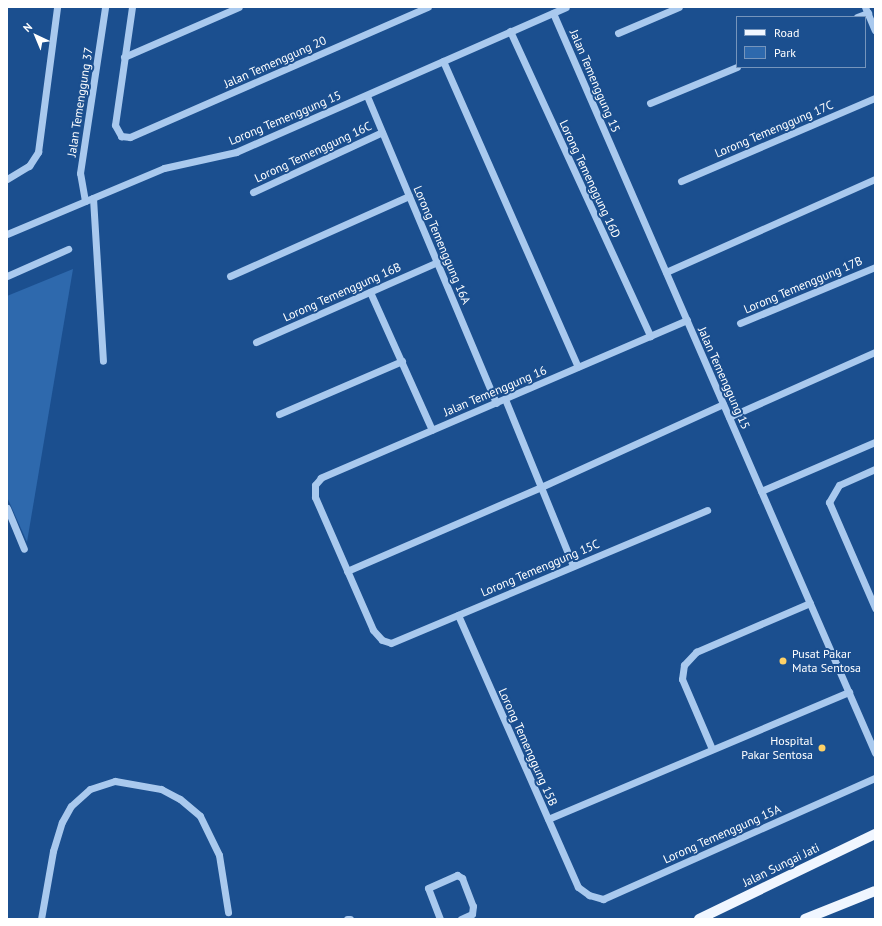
<!DOCTYPE html>
<style>
body{margin:0}
#map{position:relative;width:882px;height:926px;overflow:hidden;background:#1b4f8f;font-family:"PT Sans",sans-serif}
div>[style]{position:absolute}
.green>*{inset:0;background:#2e69ad}
.minor>*{height:7px;margin:-3.5px;padding:0 3.5px;transform-origin:3.5px;border-radius:3.5px;background:#a9c9ee}
.major>*{height:10px;margin:-5px;padding:0 5px;transform-origin:5px;border-radius:5px;background:#f0f6ff}
.dots>*{width:11px;height:11px;translate:-50% -50%;box-sizing:border-box;border:2px solid #1b4f8f;border-radius:50%}
span{translate:-50% -50%;white-space:nowrap;text-align:center;line-height:1.15;-webkit-text-stroke:4px #1b4f8f;paint-order:stroke}
.street-label{font-size:12px;color:#fff}
.poi-label{font-size:12px;color:#fff}
.left{translate:0 -50%;text-align:left}
.right{translate:-100% -50%;text-align:right}
.frame{position:absolute;inset:0;border:8px solid #fff;pointer-events:none}
.legend{position:absolute;left:736px;top:16px;width:130px;height:52px;box-sizing:border-box;background:#1b4f8f;border:1px solid #7695bc;margin:0;padding:5px 7px;list-style:none;font-size:12px;color:#fff}
.legend li{display:flex;align-items:center;gap:8px;height:20px}
.legend b{width:20px;border:1px solid #7695bc}
.north{position:absolute;left:16px;top:16px;width:40px;height:40px;-webkit-text-stroke:3px #1b4f8f;paint-order:stroke;rotate:316deg;font-size:11px;font-weight:700;line-height:16px;text-align:center;color:#fff}
.north::after{content:'';display:block;margin:auto;width:14px;height:18px;background:#fff;clip-path:polygon(50% 0,100% 100%,50% 72%,0 100%)}
</style>
<div id="map">
<div class="green">
<div style="clip-path:polygon(73px 269px,27px 542px,7px 497px,7px 296px)"></div>
</div>
<div class="minor">
<div style="left:132px;top:7px;width:119px;rotate:98.2deg"></div>
<div style="left:115px;top:125px;width:13px;rotate:61deg"></div>
<div style="left:121px;top:136px;width:9px;rotate:6deg"></div>
<div style="left:130px;top:137px;width:325px;rotate:-23.6deg"></div>
<div style="left:865px;top:7px;width:25px;rotate:67deg"></div>
<div style="left:553px;top:13px;width:807px;rotate:66.48deg"></div>
<div style="left:857px;top:17px;width:12px;rotate:-20deg"></div>
<div style="left:510px;top:31px;width:336px;rotate:65.3deg"></div>
<div style="left:618px;top:33px;width:66px;rotate:-23.1deg"></div>
<div style="left:124px;top:57px;width:125px;rotate:-23.5deg"></div>
<div style="left:443px;top:61px;width:334px;rotate:66.2deg"></div>
<div style="left:367px;top:96px;width:333px;rotate:67.2deg"></div>
<div style="left:650px;top:103px;width:94px;rotate:-22.5deg"></div>
<div style="left:7px;top:179px;width:26px;rotate:-31deg"></div>
<div style="left:29px;top:166px;width:17px;rotate:-57deg"></div>
<div style="left:38px;top:152px;width:146px;rotate:-82.5deg"></div>
<div style="left:681px;top:181px;width:211px;rotate:-23.2deg"></div>
<div style="left:253px;top:192px;width:142px;rotate:-24.9deg"></div>
<div style="left:93px;top:198px;width:163px;rotate:86.5deg"></div>
<div style="left:85px;top:201px;width:28px;rotate:-100deg"></div>
<div style="left:80px;top:173px;width:168px;rotate:-81.4deg"></div>
<div style="left:7px;top:234px;width:170px;rotate:-22.8deg"></div>
<div style="left:164px;top:168px;width:74px;rotate:-12.5deg"></div>
<div style="left:236px;top:152px;width:360px;rotate:-23.7deg"></div>
<div style="left:666px;top:272px;width:229px;rotate:-24deg"></div>
<div style="left:7px;top:276px;width:67px;rotate:-23.9deg"></div>
<div style="left:230px;top:276px;width:196px;rotate:-24.1deg"></div>
<div style="left:370px;top:292px;width:151px;rotate:65.8deg"></div>
<div style="left:687px;top:320px;width:399px;rotate:156.7deg"></div>
<div style="left:321px;top:478px;width:9px;rotate:131deg"></div>
<div style="left:315px;top:485px;width:12px;rotate:90deg"></div>
<div style="left:315px;top:497px;width:145px;rotate:66.4deg"></div>
<div style="left:373px;top:630px;width:13px;rotate:48deg"></div>
<div style="left:382px;top:640px;width:9px;rotate:18deg"></div>
<div style="left:391px;top:643px;width:343px;rotate:-22.8deg"></div>
<div style="left:740px;top:323px;width:146px;rotate:-22.5deg"></div>
<div style="left:256px;top:342px;width:198px;rotate:-23.8deg"></div>
<div style="left:505px;top:399px;width:180px;rotate:67.8deg"></div>
<div style="left:279px;top:414px;width:134px;rotate:-23.3deg"></div>
<div style="left:729px;top:417px;width:160px;rotate:-24deg"></div>
<div style="left:875px;top:469px;width:39px;rotate:156deg"></div>
<div style="left:839px;top:485px;width:20px;rotate:120deg"></div>
<div style="left:829px;top:502px;width:116px;rotate:66.5deg"></div>
<div style="left:761px;top:491px;width:124px;rotate:-23.3deg"></div>
<div style="left:7px;top:508px;width:44px;rotate:67.5deg"></div>
<div style="left:347px;top:571px;width:211px;rotate:-23.4deg"></div>
<div style="left:541px;top:487px;width:200px;rotate:-24.5deg"></div>
<div style="left:458px;top:615px;width:297px;rotate:66.2deg"></div>
<div style="left:578px;top:887px;width:14px;rotate:36deg"></div>
<div style="left:589px;top:895px;width:15px;rotate:16deg"></div>
<div style="left:603px;top:899px;width:298px;rotate:-24deg"></div>
<div style="left:712px;top:749px;width:76px;rotate:-113.2deg"></div>
<div style="left:682px;top:679px;width:14px;rotate:-82deg"></div>
<div style="left:684px;top:665px;width:18px;rotate:-47deg"></div>
<div style="left:696px;top:652px;width:124px;rotate:-23.3deg"></div>
<div style="left:548px;top:819px;width:327px;rotate:-22.9deg"></div>
<div style="left:41px;top:919px;width:69px;rotate:-80deg"></div>
<div style="left:53px;top:851px;width:30px;rotate:-73deg"></div>
<div style="left:62px;top:822px;width:18px;rotate:-61deg"></div>
<div style="left:71px;top:806px;width:25px;rotate:-42deg"></div>
<div style="left:90px;top:789px;width:26px;rotate:-18deg"></div>
<div style="left:115px;top:781px;width:47px;rotate:9.9deg"></div>
<div style="left:161px;top:789px;width:21px;rotate:28deg"></div>
<div style="left:180px;top:799px;width:26px;rotate:40deg"></div>
<div style="left:200px;top:816px;width:43px;rotate:64deg"></div>
<div style="left:219px;top:855px;width:58px;rotate:81deg"></div>
<div style="left:347px;top:919px;width:3px"></div>
<div style="left:440px;top:919px;width:33px;rotate:-111deg"></div>
<div style="left:428px;top:888px;width:32px;rotate:-24deg"></div>
<div style="left:457px;top:875px;width:6px;rotate:31deg"></div>
<div style="left:462px;top:878px;width:30px;rotate:69deg"></div>
<div style="left:473px;top:906px;width:8px;rotate:97deg"></div>
<div style="left:472px;top:914px;width:12px;rotate:156deg"></div>
</div>
<div class="major">
<div style="left:699px;top:919px;width:195px;rotate:-25.8deg"></div>
<div style="left:805px;top:919px;width:75px;rotate:-21.8deg"></div>
</div>
<div class="dots">
<div style="left:783px;top:661px;background:#ffd166"></div>
<div style="left:822px;top:748px;background:#ffd166"></div>
</div>
<div class="street-label">
<span style="left:275px;top:62px;rotate:-24deg">Jalan Temenggung 20</span>
<span style="left:595px;top:81px;rotate:67deg">Jalan Temenggung 15</span>
<span style="left:80px;top:102px;rotate:-81deg">Jalan Temenggung 37</span>
<span style="left:285px;top:118px;rotate:-23deg">Lorong Temenggung 15</span>
<span style="left:774px;top:129px;rotate:-23deg">Lorong Temenggung 17C</span>
<span style="left:313px;top:152px;rotate:-25deg">Lorong Temenggung 16C</span>
<span style="left:590px;top:179px;rotate:65deg">Lorong Temenggung 16D</span>
<span style="left:442px;top:245px;rotate:67deg">Lorong Temenggung 16A</span>
<span style="left:803px;top:285px;rotate:-23deg">Lorong Temenggung 17B</span>
<span style="left:342px;top:292px;rotate:-24deg">Lorong Temenggung 16B</span>
<span style="left:724px;top:378px;rotate:66deg">Jalan Temenggung 15</span>
<span style="left:495px;top:391px;rotate:-23deg">Jalan Temenggung 16</span>
<span style="left:540px;top:568px;rotate:-23deg">Lorong Temenggung 15C</span>
<span style="left:528px;top:747px;rotate:66deg">Lorong Temenggung 15B</span>
<span style="left:722px;top:834px;rotate:-24deg">Lorong Temenggung 15A</span>
<span style="left:781px;top:865px;rotate:-26deg">Jalan Sungai Jati</span>
</div>
<div class="poi-label">
<span class="left" style="left:792px;top:661px">Pusat Pakar<br>Mata Sentosa</span>
<span class="right" style="left:813px;top:748px">Hospital<br>Pakar Sentosa</span>
</div>
<div class="frame"></div>
<ul class="legend">
<li><b style="height:5px;background:#f0f6ff"></b>Road</li>
<li><b style="height:11px;background:#2e69ad"></b>Park</li>
</ul>
<div class="north">N</div>
</div>
